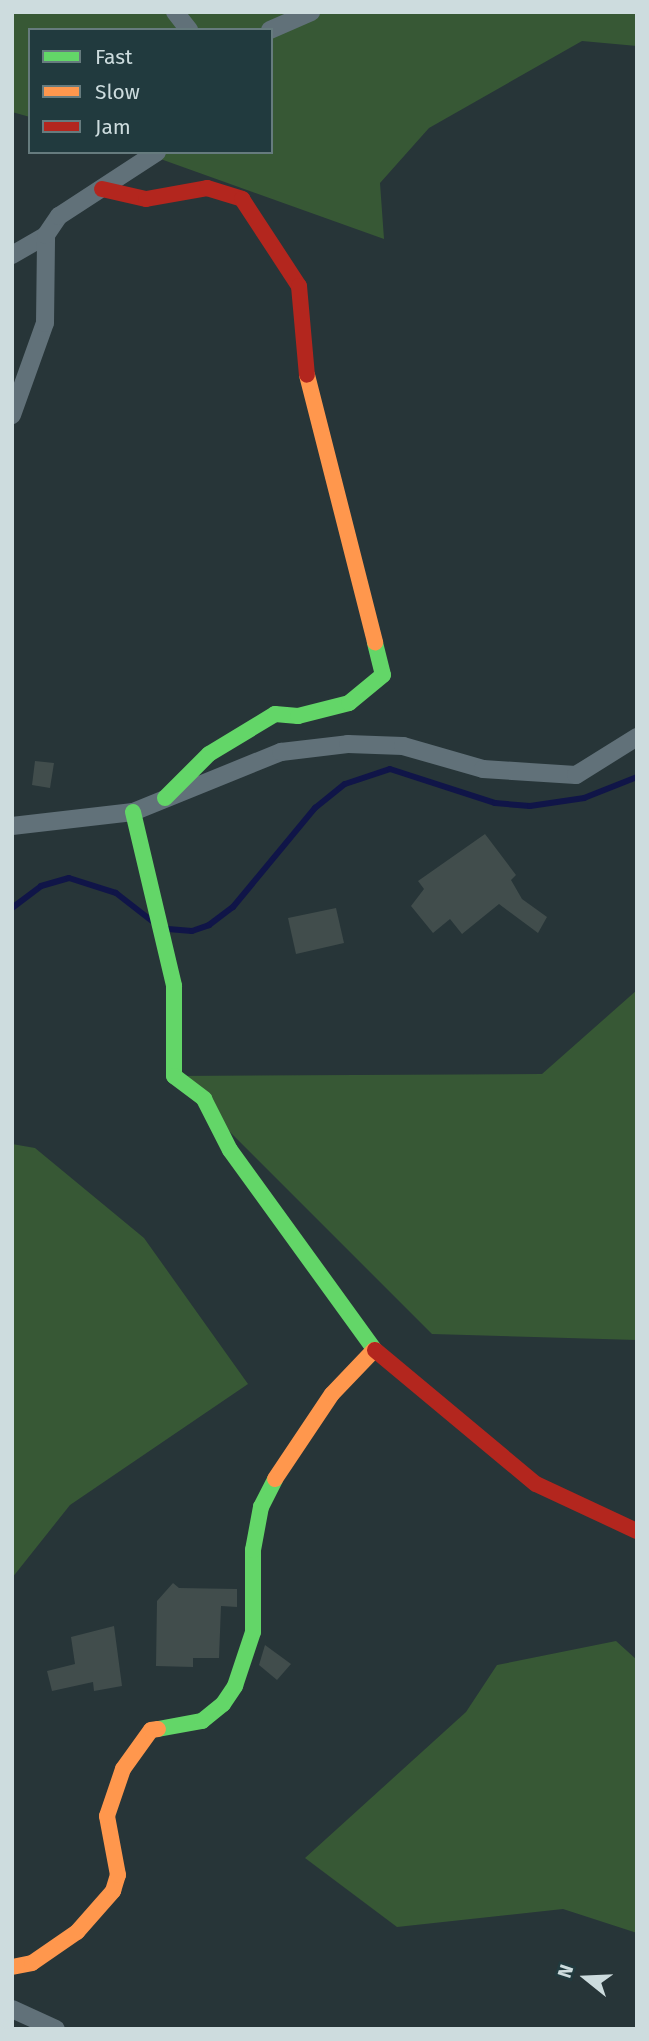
<!DOCTYPE html>
<style>
body{margin:0}
#map{position:relative;width:649px;height:2041px;overflow:hidden;background:#273538;font-family:"Fira Sans",sans-serif}
div>[style]{position:absolute}
.green>*{inset:0;background:#375835}
.stream>*{height:6px;margin:-3px;padding:0 3px;transform-origin:3px;border-radius:3px;background:#101548}
.building>*{inset:0;background:#414d4c}
.street>*{height:18px;margin:-9px;padding:0 9px;transform-origin:9px;border-radius:9px;background:#617179}
.fast>*{height:16px;margin:-8px;padding:0 8px;transform-origin:8px;border-radius:8px;background:#63d668}
.slow>*{height:16px;margin:-8px;padding:0 8px;transform-origin:8px;border-radius:8px;background:#ff974d}
.jam>*{height:16px;margin:-8px;padding:0 8px;transform-origin:8px;border-radius:8px;background:#b3261e}
span{translate:-50% -50%;white-space:nowrap;text-align:center;line-height:1.15;-webkit-text-stroke:5px #213a3e;paint-order:stroke}
.frame{position:absolute;inset:0;border:14px solid #cddcde;pointer-events:none}
.legend{position:absolute;left:28px;top:28px;width:245px;height:126px;box-sizing:border-box;background:#213a3e;border:2px solid #667b7e;margin:0;padding:9px 12px;list-style:none;font-size:21px;color:#cddcde}
.legend li{display:flex;align-items:center;gap:14px;height:35px}
.legend b{width:35px;border:2px solid #667b7e}
.north{position:absolute;left:551px;top:1943px;width:70px;height:70px;-webkit-text-stroke:5px #213a3e;paint-order:stroke;rotate:288deg;font-size:19px;font-weight:700;line-height:28px;text-align:center;color:#cddcde}
.north::after{content:'';display:block;margin:auto;width:24px;height:32px;background:#cddcde;clip-path:polygon(50% 0,100% 100%,50% 72%,0 100%)}
</style>
<div id="map">
<div class="green">
<div style="clip-path:polygon(12px 12px,637px 12px,637px 46px,582px 41px,429px 128px,380px 183px,384px 239px,141px 152px,271px 152px,271px 30px,30px 30px,30px 117px,12px 112px)"></div>
<div style="clip-path:polygon(637px 990px,637px 1340px,432px 1334px,174px 1076px,542px 1074px)"></div>
<div style="clip-path:polygon(12px 1144px,35px 1148px,144px 1238px,248px 1384px,70px 1505px,12px 1578px)"></div>
<div style="clip-path:polygon(616px 1641px,637px 1660px,637px 1933px,563px 1909px,397px 1927px,305px 1858px,466px 1712px,497px 1665px)"></div>
</div>
<div class="stream">
<div style="left:12px;top:908px;width:36px;rotate:-37deg"></div>
<div style="left:41px;top:886px;width:29px;rotate:-16deg"></div>
<div style="left:69px;top:878px;width:49px;rotate:17.7deg"></div>
<div style="left:116px;top:893px;width:46px;rotate:37.9deg"></div>
<div style="left:168px;top:929px;width:24px;rotate:5deg"></div>
<div style="left:192px;top:931px;width:18px;rotate:-19deg"></div>
<div style="left:209px;top:925px;width:30px;rotate:-37deg"></div>
<div style="left:233px;top:907px;width:129px;rotate:-50.4deg"></div>
<div style="left:315px;top:808px;width:38px;rotate:-39deg"></div>
<div style="left:345px;top:784px;width:47px;rotate:-18.4deg"></div>
<div style="left:390px;top:769px;width:110px;rotate:17.9deg"></div>
<div style="left:495px;top:803px;width:35px;rotate:5deg"></div>
<div style="left:530px;top:806px;width:55px;rotate:-8.4deg"></div>
<div style="left:584px;top:798px;width:57px;rotate:-21.6deg"></div>
</div>
<div class="building">
<div style="clip-path:polygon(35px 761px,54px 763px,50px 788px,32px 785px)"></div>
<div style="clip-path:polygon(485px 834px,516px 875px,511px 880px,522px 899px,547px 917px,538px 933px,499px 904px,462px 934px,450px 919px,433px 933px,411px 906px,424px 889px,418px 881px)"></div>
<div style="clip-path:polygon(336px 908px,344px 943px,296px 954px,288px 918px)"></div>
<div style="clip-path:polygon(173px 1583px,179px 1588px,237px 1589px,237px 1607px,221px 1606px,219px 1658px,193px 1658px,193px 1667px,156px 1666px,157px 1601px)"></div>
<div style="clip-path:polygon(114px 1626px,122px 1686px,94px 1691px,93px 1682px,52px 1691px,47px 1671px,75px 1664px,71px 1637px)"></div>
<div style="clip-path:polygon(265px 1645px,291px 1664px,277px 1680px,259px 1665px)"></div>
</div>
<div class="street">
<div style="left:175px;top:12px;width:23px;rotate:52deg"></div>
<div style="left:270px;top:30px;width:45px;rotate:-23.7deg"></div>
<div style="left:12px;top:255px;width:39px;rotate:-30deg"></div>
<div style="left:12px;top:415px;width:98px;rotate:-70.3deg"></div>
<div style="left:45px;top:323px;width:88px;rotate:-89.3deg"></div>
<div style="left:46px;top:235px;width:23px;rotate:-56deg"></div>
<div style="left:59px;top:216px;width:117px;rotate:-33.1deg"></div>
<div style="left:12px;top:826px;width:122px;rotate:-6.6deg"></div>
<div style="left:133px;top:812px;width:160px;rotate:-22.1deg"></div>
<div style="left:281px;top:752px;width:67px;rotate:-6.8deg"></div>
<div style="left:348px;top:744px;width:55px;rotate:2.1deg"></div>
<div style="left:403px;top:746px;width:83px;rotate:16deg"></div>
<div style="left:483px;top:769px;width:93px;rotate:3.7deg"></div>
<div style="left:576px;top:775px;width:72px;rotate:-31.9deg"></div>
<div style="left:12px;top:2009px;width:48px;rotate:24.4deg"></div>
</div>
<div class="fast">
<div style="left:165px;top:798px;width:62px;rotate:-45deg"></div>
<div style="left:209px;top:754px;width:77px;rotate:-31.2deg"></div>
<div style="left:275px;top:714px;width:23px;rotate:5deg"></div>
<div style="left:298px;top:716px;width:53px;rotate:-14.3deg"></div>
<div style="left:349px;top:703px;width:44px;rotate:-39.5deg"></div>
<div style="left:383px;top:675px;width:34px;rotate:-104deg"></div>
<div style="left:133px;top:812px;width:179px;rotate:76.7deg"></div>
<div style="left:174px;top:986px;width:90px;rotate:90deg"></div>
<div style="left:174px;top:1076px;width:38px;rotate:37deg"></div>
<div style="left:204px;top:1099px;width:57px;rotate:63deg"></div>
<div style="left:230px;top:1150px;width:247px;rotate:54.1deg"></div>
<div style="left:158px;top:1729px;width:45px;rotate:-10.3deg"></div>
<div style="left:202px;top:1721px;width:27px;rotate:-39deg"></div>
<div style="left:223px;top:1704px;width:22px;rotate:-56deg"></div>
<div style="left:235px;top:1686px;width:57px;rotate:-71.6deg"></div>
<div style="left:253px;top:1632px;width:82px;rotate:-90deg"></div>
<div style="left:253px;top:1550px;width:44px;rotate:-79.5deg"></div>
<div style="left:261px;top:1507px;width:31px;rotate:-63deg"></div>
</div>
<div class="slow">
<div style="left:307px;top:375px;width:276px;rotate:75.7deg"></div>
<div style="left:275px;top:1479px;width:102px;rotate:-56.2deg"></div>
<div style="left:332px;top:1394px;width:61px;rotate:-46.3deg"></div>
<div style="left:12px;top:1967px;width:20px;rotate:-11deg"></div>
<div style="left:32px;top:1963px;width:55px;rotate:-34.6deg"></div>
<div style="left:77px;top:1932px;width:55px;rotate:-48.7deg"></div>
<div style="left:113px;top:1891px;width:17px;rotate:-73deg"></div>
<div style="left:118px;top:1875px;width:60px;rotate:-100.6deg"></div>
<div style="left:107px;top:1816px;width:50px;rotate:-71.2deg"></div>
<div style="left:123px;top:1769px;width:48px;rotate:-54.3deg"></div>
<div style="left:151px;top:1730px;width:7px;rotate:-8deg"></div>
</div>
<div class="jam">
<div style="left:102px;top:189px;width:45px;rotate:12.8deg"></div>
<div style="left:146px;top:199px;width:62px;rotate:-10.2deg"></div>
<div style="left:207px;top:188px;width:37px;rotate:17deg"></div>
<div style="left:242px;top:199px;width:104px;rotate:56.8deg"></div>
<div style="left:299px;top:286px;width:89px;rotate:84.9deg"></div>
<div style="left:375px;top:1350px;width:209px;rotate:39.8deg"></div>
<div style="left:536px;top:1484px;width:111px;rotate:25deg"></div>
</div>
<div class="frame"></div>
<ul class="legend">
<li><b style="height:9px;background:#63d668"></b>Fast</li>
<li><b style="height:9px;background:#ff974d"></b>Slow</li>
<li><b style="height:9px;background:#b3261e"></b>Jam</li>
</ul>
<div class="north">N</div>
</div>
